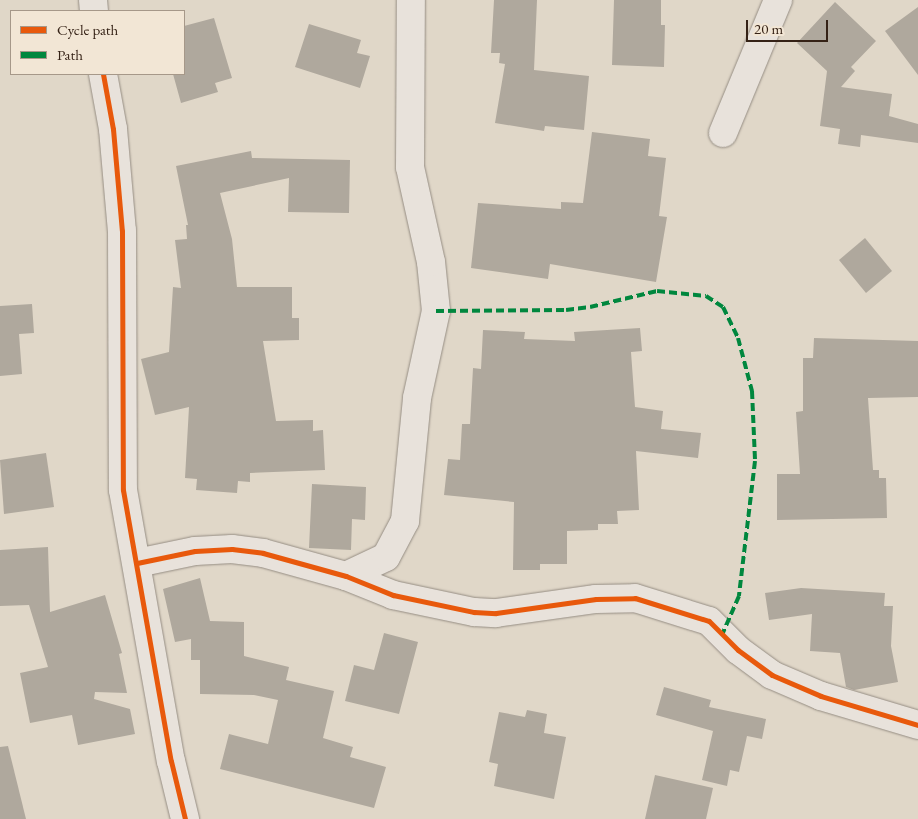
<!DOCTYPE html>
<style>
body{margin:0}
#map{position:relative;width:918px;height:819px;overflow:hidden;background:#e0d7c8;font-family:"EB Garamond",serif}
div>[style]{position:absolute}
.building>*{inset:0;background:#afa89d}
.roads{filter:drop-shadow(0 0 1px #958d83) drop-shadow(0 0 1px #958d83)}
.minor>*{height:28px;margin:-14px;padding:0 14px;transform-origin:14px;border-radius:14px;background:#e8e2db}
.quiet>*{height:4px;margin-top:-2px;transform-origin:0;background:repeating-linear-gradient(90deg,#00873e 0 8px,transparent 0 12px)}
.cycleway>*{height:5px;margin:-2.5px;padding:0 2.5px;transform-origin:2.5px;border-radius:2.5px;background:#e8590c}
span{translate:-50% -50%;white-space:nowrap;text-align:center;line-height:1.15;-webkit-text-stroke:4px #f2e6d5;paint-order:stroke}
.legend{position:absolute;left:10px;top:10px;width:175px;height:65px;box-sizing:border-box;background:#f2e6d5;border:1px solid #a69889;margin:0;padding:6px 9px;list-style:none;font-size:15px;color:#352216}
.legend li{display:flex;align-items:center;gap:10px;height:25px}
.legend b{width:25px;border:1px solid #a69889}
.scale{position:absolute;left:746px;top:20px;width:82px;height:22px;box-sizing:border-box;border:2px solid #352216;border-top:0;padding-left:6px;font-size:15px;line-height:18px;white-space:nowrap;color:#352216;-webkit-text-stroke:4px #f2e6d5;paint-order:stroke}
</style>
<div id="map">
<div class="building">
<div style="clip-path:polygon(494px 0,537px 0,534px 70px,589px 76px,584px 130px,545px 126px,544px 131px,495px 123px,505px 64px,499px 63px,500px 53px,491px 53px)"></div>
<div style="clip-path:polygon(614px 0,661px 0,661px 25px,665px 25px,664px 67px,612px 65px)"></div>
<div style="clip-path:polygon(835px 2px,876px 41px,851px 67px,855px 71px,841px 87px,892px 94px,889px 116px,918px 124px,918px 143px,861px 135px,860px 147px,838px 144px,840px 129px,820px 126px,827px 71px,797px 43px)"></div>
<div style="clip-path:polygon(918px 7px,918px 75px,885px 31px)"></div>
<div style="clip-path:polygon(214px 18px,232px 78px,215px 83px,218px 92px,181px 103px,173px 74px,184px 74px,184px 26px)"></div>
<div style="clip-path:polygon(309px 24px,361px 40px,357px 53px,370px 56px,360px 88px,295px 67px)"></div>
<div style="clip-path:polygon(592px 132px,650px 139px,648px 156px,666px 158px,659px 216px,667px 217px,656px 282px,550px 264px,548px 279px,471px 268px,478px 203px,561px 209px,561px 202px,583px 203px)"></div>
<div style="clip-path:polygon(251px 151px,252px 158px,350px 160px,349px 213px,288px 212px,289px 178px,220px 193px,232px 239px,237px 287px,292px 287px,292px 318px,299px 318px,299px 340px,263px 341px,276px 421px,313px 420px,313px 431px,323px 430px,325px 470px,250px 473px,250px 482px,238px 481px,237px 493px,196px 490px,197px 479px,185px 478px,189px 407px,155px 415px,141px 359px,169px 352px,173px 287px,181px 288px,175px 240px,187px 239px,186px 225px,188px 225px,176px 166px)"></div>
<div style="clip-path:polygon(865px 238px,892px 271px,866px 293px,839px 260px)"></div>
<div style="clip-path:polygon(32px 304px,34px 333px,19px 334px,22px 374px,0 376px,0 306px)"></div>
<div style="clip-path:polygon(640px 328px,642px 351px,631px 352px,635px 407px,663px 411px,661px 429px,701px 433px,698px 458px,636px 451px,639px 510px,617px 511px,618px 524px,598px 524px,598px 530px,567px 531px,567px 564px,540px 564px,540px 570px,513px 570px,514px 502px,444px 495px,448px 459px,460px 460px,462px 424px,470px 424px,473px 368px,481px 369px,483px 330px,525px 332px,524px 339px,575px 341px,574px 332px)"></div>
<div style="clip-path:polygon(814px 338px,918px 341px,918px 397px,868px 398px,873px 470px,879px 470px,879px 478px,886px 478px,887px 518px,777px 520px,777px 474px,800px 474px,796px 412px,803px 411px,803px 358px,813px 358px)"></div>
<div style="clip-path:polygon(46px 453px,54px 507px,4px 514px,0 460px)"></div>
<div style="clip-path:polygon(312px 484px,366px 487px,365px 520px,352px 519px,351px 550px,309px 548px)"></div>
<div style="clip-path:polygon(48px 547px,50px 612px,105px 595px,122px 653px,119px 654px,127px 693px,95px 692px,94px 699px,130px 709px,135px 734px,78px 745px,72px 715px,30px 723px,20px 673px,48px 667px,29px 605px,0 606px,0 550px)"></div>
<div style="clip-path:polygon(200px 578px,210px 621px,244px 622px,244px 656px,289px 667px,286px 680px,334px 691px,323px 738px,353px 747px,350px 757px,386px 767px,374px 808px,220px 769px,229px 734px,268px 744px,278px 700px,254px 695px,200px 694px,200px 660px,191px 660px,191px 639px,175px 642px,163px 589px)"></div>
<div style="clip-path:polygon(801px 588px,885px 593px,884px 606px,893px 606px,891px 646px,898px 682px,854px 690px,846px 687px,840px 653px,810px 651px,812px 614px,769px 620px,765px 593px)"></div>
<div style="clip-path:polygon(384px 633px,418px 642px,399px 714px,345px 701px,354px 665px,374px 670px)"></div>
<div style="clip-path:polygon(664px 687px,711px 700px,709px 707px,766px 719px,762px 739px,747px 736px,739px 772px,730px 770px,727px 786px,702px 780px,713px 731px,656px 715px)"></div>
<div style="clip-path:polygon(527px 710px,547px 714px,544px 733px,566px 737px,554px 799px,494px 786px,498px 764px,489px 762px,499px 712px,525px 717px)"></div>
<div style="clip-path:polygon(8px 746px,26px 819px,0 819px,0 747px)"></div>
<div style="clip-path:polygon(655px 775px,713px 788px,706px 819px,645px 819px)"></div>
</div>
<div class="roads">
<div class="minor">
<div style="left:93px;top:0;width:11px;rotate:85deg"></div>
<div style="left:103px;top:74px;width:56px;rotate:79.7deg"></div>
<div style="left:113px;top:129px;width:102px;rotate:85deg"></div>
<div style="left:122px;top:231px;width:259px;rotate:89.8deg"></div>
<div style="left:123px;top:490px;width:275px;rotate:80deg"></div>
<div style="left:171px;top:761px;width:60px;rotate:76.4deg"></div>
<div style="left:723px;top:133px;width:144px;rotate:-67.5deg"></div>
<div style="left:137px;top:563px;width:59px;rotate:-11.7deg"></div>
<div style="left:195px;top:551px;width:37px;rotate:-3deg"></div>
<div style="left:232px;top:549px;width:31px;rotate:7deg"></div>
<div style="left:263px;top:553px;width:86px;rotate:15.5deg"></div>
<div style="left:346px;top:576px;width:51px;rotate:22deg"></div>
<div style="left:393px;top:595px;width:83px;rotate:11.9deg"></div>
<div style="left:474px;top:612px;width:22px;rotate:3deg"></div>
<div style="left:496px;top:613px;width:101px;rotate:-8deg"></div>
<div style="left:596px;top:599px;width:39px;rotate:-1deg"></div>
<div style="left:635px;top:598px;width:77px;rotate:17.3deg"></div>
<div style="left:709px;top:621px;width:41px;rotate:45deg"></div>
<div style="left:738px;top:650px;width:42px;rotate:36.3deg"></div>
<div style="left:772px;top:675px;width:53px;rotate:23.2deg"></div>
<div style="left:821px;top:696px;width:101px;rotate:16.6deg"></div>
<div style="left:346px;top:576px;width:44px;rotate:-25.4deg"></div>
<div style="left:386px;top:557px;width:41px;rotate:-62.2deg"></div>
<div style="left:405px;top:521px;width:124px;rotate:-84.4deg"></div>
<div style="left:417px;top:398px;width:89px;rotate:-77.7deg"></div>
<div style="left:436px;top:311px;width:49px;rotate:-95.8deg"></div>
<div style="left:431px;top:262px;width:97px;rotate:-102.5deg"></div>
<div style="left:410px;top:167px;width:167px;rotate:-89.7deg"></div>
</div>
</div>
<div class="quiet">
<div style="left:436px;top:311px;width:130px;rotate:-0.4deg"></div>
<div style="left:566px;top:310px;width:24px;rotate:-7deg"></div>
<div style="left:590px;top:307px;width:69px;rotate:-13.4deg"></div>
<div style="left:657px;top:291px;width:49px;rotate:5.8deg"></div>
<div style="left:706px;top:296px;width:20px;rotate:33deg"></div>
<div style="left:723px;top:307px;width:34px;rotate:64deg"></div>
<div style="left:738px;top:338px;width:55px;rotate:75.2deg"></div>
<div style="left:752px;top:391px;width:70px;rotate:87.5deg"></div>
<div style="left:755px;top:461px;width:136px;rotate:96.8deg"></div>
<div style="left:739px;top:596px;width:43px;rotate:113.6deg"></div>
</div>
<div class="cycleway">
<div style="left:103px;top:74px;width:56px;rotate:79.7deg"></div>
<div style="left:113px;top:129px;width:102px;rotate:85deg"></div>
<div style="left:122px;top:231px;width:259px;rotate:89.8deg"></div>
<div style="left:123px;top:490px;width:275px;rotate:80deg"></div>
<div style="left:171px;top:761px;width:60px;rotate:76.4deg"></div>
<div style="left:137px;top:563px;width:59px;rotate:-11.7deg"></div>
<div style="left:195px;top:551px;width:37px;rotate:-3deg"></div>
<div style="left:232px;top:549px;width:31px;rotate:7deg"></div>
<div style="left:263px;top:553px;width:86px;rotate:15.5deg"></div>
<div style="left:346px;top:576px;width:51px;rotate:22deg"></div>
<div style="left:393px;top:595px;width:83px;rotate:11.9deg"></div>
<div style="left:474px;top:612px;width:22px;rotate:3deg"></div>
<div style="left:496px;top:613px;width:101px;rotate:-8deg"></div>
<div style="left:596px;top:599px;width:39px;rotate:-1deg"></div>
<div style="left:635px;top:598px;width:77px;rotate:17.3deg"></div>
<div style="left:709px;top:621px;width:41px;rotate:45deg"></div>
<div style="left:738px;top:650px;width:42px;rotate:36.3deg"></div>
<div style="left:772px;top:675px;width:53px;rotate:23.2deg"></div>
<div style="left:821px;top:696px;width:101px;rotate:16.6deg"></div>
</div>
<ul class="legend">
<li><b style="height:6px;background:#e8590c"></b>Cycle path</li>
<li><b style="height:6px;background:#00873e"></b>Path</li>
</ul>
<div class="scale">20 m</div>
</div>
